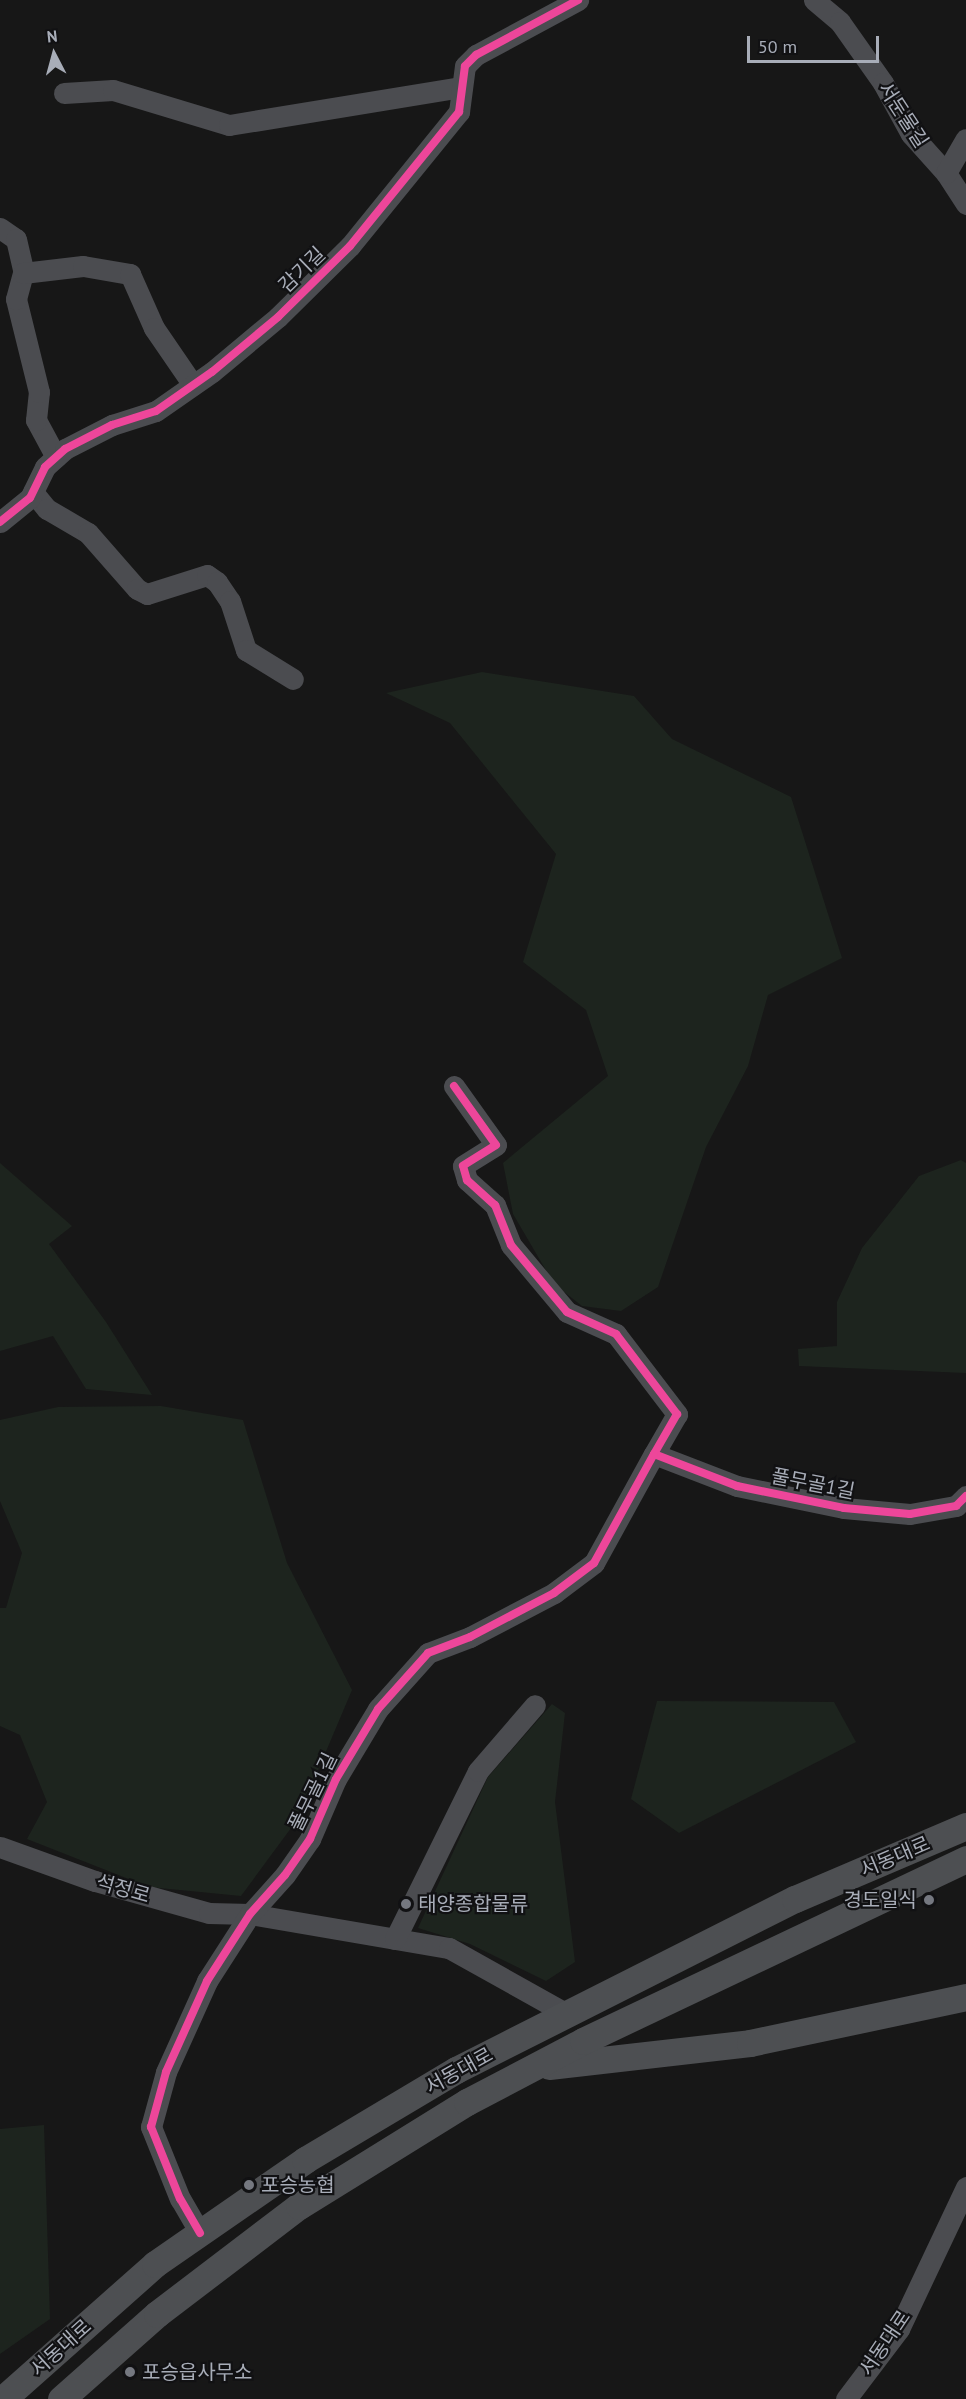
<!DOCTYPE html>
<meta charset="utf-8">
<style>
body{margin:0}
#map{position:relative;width:966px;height:2399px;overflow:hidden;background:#171717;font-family:"PT Sans","Noto Sans KR",sans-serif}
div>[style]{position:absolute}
.green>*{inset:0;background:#1d241e}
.minor>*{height:21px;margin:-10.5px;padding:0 10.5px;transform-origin:10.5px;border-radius:10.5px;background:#4b4c50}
.major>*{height:27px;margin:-13.5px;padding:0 13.5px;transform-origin:13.5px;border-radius:13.5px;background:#4d4f52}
.cycleway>*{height:8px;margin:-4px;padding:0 4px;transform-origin:4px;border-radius:4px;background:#ed469a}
.dots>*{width:16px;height:16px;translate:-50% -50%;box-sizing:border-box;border:3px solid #111113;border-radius:50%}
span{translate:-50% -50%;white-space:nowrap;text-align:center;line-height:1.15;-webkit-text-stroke:4.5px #111113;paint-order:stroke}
.street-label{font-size:20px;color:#a8adb8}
.poi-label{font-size:20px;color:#a8adb8}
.right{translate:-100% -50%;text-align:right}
.left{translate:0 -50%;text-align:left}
.north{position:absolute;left:24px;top:24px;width:60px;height:60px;-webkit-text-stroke:4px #111113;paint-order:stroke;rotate:354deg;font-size:16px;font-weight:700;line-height:24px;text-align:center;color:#a8adb8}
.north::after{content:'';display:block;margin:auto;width:21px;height:27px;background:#a8adb8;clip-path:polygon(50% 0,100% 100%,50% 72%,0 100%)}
.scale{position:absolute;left:747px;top:36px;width:132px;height:27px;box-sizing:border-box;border:3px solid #a8adb8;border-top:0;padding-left:8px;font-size:18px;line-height:21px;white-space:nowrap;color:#a8adb8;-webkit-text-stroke:4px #111113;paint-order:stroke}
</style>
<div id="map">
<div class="green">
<div style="clip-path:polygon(482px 672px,634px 696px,672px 739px,791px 797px,842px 958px,768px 995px,748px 1066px,706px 1147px,658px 1287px,621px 1311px,582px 1306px,554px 1284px,513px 1214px,503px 1163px,608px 1076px,586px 1010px,523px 962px,556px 854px,450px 723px,386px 693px)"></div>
<div style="clip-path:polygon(961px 1160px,966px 1163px,966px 1373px,799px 1366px,798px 1349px,837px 1346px,837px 1302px,862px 1248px,919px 1176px)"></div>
<div style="clip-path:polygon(0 1163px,72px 1226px,49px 1244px,106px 1322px,152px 1395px,86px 1389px,53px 1336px,0 1351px)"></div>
<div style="clip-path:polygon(161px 1406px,243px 1420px,287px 1563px,352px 1690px,297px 1820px,241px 1896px,149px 1887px,27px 1839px,47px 1802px,20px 1735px,0 1726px,0 1608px,6px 1608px,22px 1553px,0 1501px,0 1420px,58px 1407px)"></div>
<div style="clip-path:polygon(657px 1701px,834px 1702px,856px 1742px,679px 1833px,631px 1799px)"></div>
<div style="clip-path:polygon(552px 1704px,565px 1713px,555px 1802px,575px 1962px,546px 1981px,470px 1944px,418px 1928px,488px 1777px)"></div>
<div style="clip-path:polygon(44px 2125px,50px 2319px,0 2354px,0 2129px)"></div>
</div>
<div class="minor">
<div style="left:814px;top:0;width:34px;rotate:40deg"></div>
<div style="left:840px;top:22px;width:75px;rotate:54.8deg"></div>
<div style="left:883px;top:83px;width:58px;rotate:61.2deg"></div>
<div style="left:911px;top:134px;width:52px;rotate:48.1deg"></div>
<div style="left:946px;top:173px;width:37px;rotate:57deg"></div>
<div style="left:64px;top:93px;width:49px;rotate:-3.5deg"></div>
<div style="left:113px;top:90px;width:121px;rotate:16.8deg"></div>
<div style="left:229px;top:125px;width:236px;rotate:-9.3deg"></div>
<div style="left:946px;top:173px;width:39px;rotate:-60deg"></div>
<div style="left:0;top:228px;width:19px;rotate:35deg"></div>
<div style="left:16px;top:239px;width:35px;rotate:77deg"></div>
<div style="left:56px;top:457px;width:42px;rotate:-118.4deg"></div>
<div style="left:36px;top:420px;width:28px;rotate:-84deg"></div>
<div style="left:39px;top:392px;width:96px;rotate:-103.9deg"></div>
<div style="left:16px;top:299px;width:27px;rotate:-75deg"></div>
<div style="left:23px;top:273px;width:60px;rotate:-6.7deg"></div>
<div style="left:83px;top:266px;width:48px;rotate:9.7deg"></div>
<div style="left:130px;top:274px;width:59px;rotate:66deg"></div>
<div style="left:154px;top:328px;width:69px;rotate:55.6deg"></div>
<div style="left:33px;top:492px;width:22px;rotate:51deg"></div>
<div style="left:47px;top:509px;width:48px;rotate:30.3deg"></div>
<div style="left:88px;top:533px;width:74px;rotate:48.8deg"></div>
<div style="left:137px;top:589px;width:11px;rotate:27deg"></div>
<div style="left:147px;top:594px;width:63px;rotate:-17.6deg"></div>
<div style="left:207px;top:575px;width:12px;rotate:35deg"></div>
<div style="left:217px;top:582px;width:23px;rotate:56deg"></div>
<div style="left:230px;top:601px;width:52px;rotate:71.9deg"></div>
<div style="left:246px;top:650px;width:55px;rotate:31.7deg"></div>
<div style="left:0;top:522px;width:38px;rotate:-39deg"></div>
<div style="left:30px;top:498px;width:34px;rotate:-64deg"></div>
<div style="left:45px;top:467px;width:27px;rotate:-42deg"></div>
<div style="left:65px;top:449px;width:53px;rotate:-27.1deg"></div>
<div style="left:112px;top:425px;width:46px;rotate:-17.7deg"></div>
<div style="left:156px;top:411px;width:68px;rotate:-34.9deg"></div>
<div style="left:212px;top:372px;width:86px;rotate:-39.8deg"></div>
<div style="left:278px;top:317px;width:101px;rotate:-44.6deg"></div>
<div style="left:350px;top:246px;width:173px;rotate:-50.9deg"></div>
<div style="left:459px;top:112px;width:46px;rotate:-82.6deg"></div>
<div style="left:465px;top:66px;width:16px;rotate:-45deg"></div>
<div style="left:476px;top:55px;width:116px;rotate:-28.3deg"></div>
<div style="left:454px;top:1086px;width:72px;rotate:54.6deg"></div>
<div style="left:496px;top:1145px;width:39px;rotate:148deg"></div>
<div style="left:463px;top:1166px;width:15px;rotate:74deg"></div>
<div style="left:467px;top:1180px;width:38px;rotate:42deg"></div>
<div style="left:495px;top:1205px;width:43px;rotate:68.2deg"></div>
<div style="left:511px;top:1245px;width:87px;rotate:50.1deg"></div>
<div style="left:567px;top:1312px;width:54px;rotate:24.2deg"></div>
<div style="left:616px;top:1334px;width:101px;rotate:52.7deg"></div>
<div style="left:677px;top:1414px;width:46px;rotate:119.9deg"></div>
<div style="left:654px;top:1454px;width:89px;rotate:21.1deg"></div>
<div style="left:737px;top:1486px;width:109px;rotate:11.6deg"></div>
<div style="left:844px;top:1508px;width:66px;rotate:5.2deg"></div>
<div style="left:910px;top:1514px;width:47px;rotate:-9.9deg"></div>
<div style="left:956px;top:1506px;width:14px;rotate:-45deg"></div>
<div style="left:0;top:1847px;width:101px;rotate:19.7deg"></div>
<div style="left:95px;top:1881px;width:118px;rotate:15.7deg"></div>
<div style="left:209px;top:1913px;width:41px;rotate:1.4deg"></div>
<div style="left:250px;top:1914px;width:202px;rotate:9.7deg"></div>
<div style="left:449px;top:1948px;width:135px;rotate:29.2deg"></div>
<div style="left:395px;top:1939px;width:187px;rotate:-63.7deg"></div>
<div style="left:478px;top:1771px;width:87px;rotate:-49.2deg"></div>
<div style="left:200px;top:2233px;width:39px;rotate:-120deg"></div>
<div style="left:180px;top:2199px;width:78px;rotate:-111.9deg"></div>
<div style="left:151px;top:2127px;width:57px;rotate:-74.7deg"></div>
<div style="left:166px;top:2072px;width:100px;rotate:-65.7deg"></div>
<div style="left:207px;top:1981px;width:80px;rotate:-57.3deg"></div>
<div style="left:250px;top:1914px;width:52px;rotate:-48.1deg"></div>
<div style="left:285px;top:1875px;width:44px;rotate:-55.2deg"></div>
<div style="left:310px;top:1839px;width:65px;rotate:-66.6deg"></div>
<div style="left:336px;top:1779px;width:82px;rotate:-59deg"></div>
<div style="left:378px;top:1709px;width:75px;rotate:-48.2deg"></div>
<div style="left:428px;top:1653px;width:45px;rotate:-20.9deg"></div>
<div style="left:470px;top:1637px;width:95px;rotate:-27.6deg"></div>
<div style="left:554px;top:1593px;width:50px;rotate:-36.9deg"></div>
<div style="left:594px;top:1563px;width:124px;rotate:-61.2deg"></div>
<div style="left:846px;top:2399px;width:88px;rotate:-52.9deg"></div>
<div style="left:899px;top:2329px;width:157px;rotate:-64.7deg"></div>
</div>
<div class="major">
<div style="left:549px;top:2066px;width:202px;rotate:-6.5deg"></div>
<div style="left:750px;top:2043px;width:221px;rotate:-12deg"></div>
<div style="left:3px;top:2399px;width:203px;rotate:-41.6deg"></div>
<div style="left:155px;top:2264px;width:183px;rotate:-34.7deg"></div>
<div style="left:305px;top:2160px;width:176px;rotate:-30.8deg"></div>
<div style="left:456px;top:2070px;width:380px;rotate:-26.8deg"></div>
<div style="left:795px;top:1899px;width:186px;rotate:-23.1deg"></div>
<div style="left:61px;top:2399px;width:128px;rotate:-41.5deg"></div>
<div style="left:157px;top:2314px;width:178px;rotate:-37.3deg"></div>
<div style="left:299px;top:2206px;width:198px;rotate:-31.8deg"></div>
<div style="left:467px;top:2102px;width:131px;rotate:-27.7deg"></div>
<div style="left:583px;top:2041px;width:424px;rotate:-25.4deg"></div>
</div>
<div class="cycleway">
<div style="left:0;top:522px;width:38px;rotate:-39deg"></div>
<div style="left:30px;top:498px;width:34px;rotate:-64deg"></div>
<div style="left:45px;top:467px;width:27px;rotate:-42deg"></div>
<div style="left:65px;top:449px;width:53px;rotate:-27.1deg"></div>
<div style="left:112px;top:425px;width:46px;rotate:-17.7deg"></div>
<div style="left:156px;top:411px;width:68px;rotate:-34.9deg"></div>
<div style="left:212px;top:372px;width:86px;rotate:-39.8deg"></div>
<div style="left:278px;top:317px;width:101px;rotate:-44.6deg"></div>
<div style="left:350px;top:246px;width:173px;rotate:-50.9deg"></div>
<div style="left:459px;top:112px;width:46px;rotate:-82.6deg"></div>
<div style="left:465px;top:66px;width:16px;rotate:-45deg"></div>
<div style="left:476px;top:55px;width:116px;rotate:-28.3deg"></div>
<div style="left:454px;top:1086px;width:72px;rotate:54.6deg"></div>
<div style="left:496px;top:1145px;width:39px;rotate:148deg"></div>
<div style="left:463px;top:1166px;width:15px;rotate:74deg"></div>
<div style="left:467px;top:1180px;width:38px;rotate:42deg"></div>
<div style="left:495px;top:1205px;width:43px;rotate:68.2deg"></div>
<div style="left:511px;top:1245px;width:87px;rotate:50.1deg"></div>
<div style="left:567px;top:1312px;width:54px;rotate:24.2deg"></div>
<div style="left:616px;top:1334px;width:101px;rotate:52.7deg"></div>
<div style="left:677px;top:1414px;width:46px;rotate:119.9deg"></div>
<div style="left:654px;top:1454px;width:89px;rotate:21.1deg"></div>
<div style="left:737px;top:1486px;width:109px;rotate:11.6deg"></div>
<div style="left:844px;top:1508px;width:66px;rotate:5.2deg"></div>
<div style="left:910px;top:1514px;width:47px;rotate:-9.9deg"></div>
<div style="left:956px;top:1506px;width:14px;rotate:-45deg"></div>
<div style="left:200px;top:2233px;width:39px;rotate:-120deg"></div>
<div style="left:180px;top:2199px;width:78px;rotate:-111.9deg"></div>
<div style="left:151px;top:2127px;width:57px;rotate:-74.7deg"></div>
<div style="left:166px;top:2072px;width:100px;rotate:-65.7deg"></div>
<div style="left:207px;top:1981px;width:80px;rotate:-57.3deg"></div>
<div style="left:250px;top:1914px;width:52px;rotate:-48.1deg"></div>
<div style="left:285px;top:1875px;width:44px;rotate:-55.2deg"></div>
<div style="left:310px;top:1839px;width:65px;rotate:-66.6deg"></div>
<div style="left:336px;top:1779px;width:82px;rotate:-59deg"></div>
<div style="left:378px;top:1709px;width:75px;rotate:-48.2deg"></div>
<div style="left:428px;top:1653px;width:45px;rotate:-20.9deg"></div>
<div style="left:470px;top:1637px;width:95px;rotate:-27.6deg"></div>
<div style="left:554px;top:1593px;width:50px;rotate:-36.9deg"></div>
<div style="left:594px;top:1563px;width:124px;rotate:-61.2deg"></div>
</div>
<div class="dots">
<div style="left:929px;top:1900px;background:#757880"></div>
<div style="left:406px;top:1904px;background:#757880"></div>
<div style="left:249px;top:2185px;background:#757880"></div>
<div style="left:130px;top:2372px;background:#757880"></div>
</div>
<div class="street-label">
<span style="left:903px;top:115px;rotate:57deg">서둔물길</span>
<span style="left:302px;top:270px;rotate:-44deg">감기길</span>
<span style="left:813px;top:1484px;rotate:11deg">풀무골1길</span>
<span style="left:313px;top:1792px;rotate:-64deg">풀무골1길</span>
<span style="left:895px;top:1857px;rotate:-23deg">서동대로</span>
<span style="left:123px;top:1889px;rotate:16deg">석정로</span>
<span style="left:459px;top:2071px;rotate:-29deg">서동대로</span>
<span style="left:885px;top:2343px;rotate:-56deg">서동대로</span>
<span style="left:61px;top:2348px;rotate:-42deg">서동대로</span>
</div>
<div class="poi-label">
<span class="right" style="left:917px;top:1900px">경도일식</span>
<span class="left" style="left:418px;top:1904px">태양종합물류</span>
<span class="left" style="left:261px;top:2185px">포승농협</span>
<span class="left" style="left:142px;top:2372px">포승읍사무소</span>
</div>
<div class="north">N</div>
<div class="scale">50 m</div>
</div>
